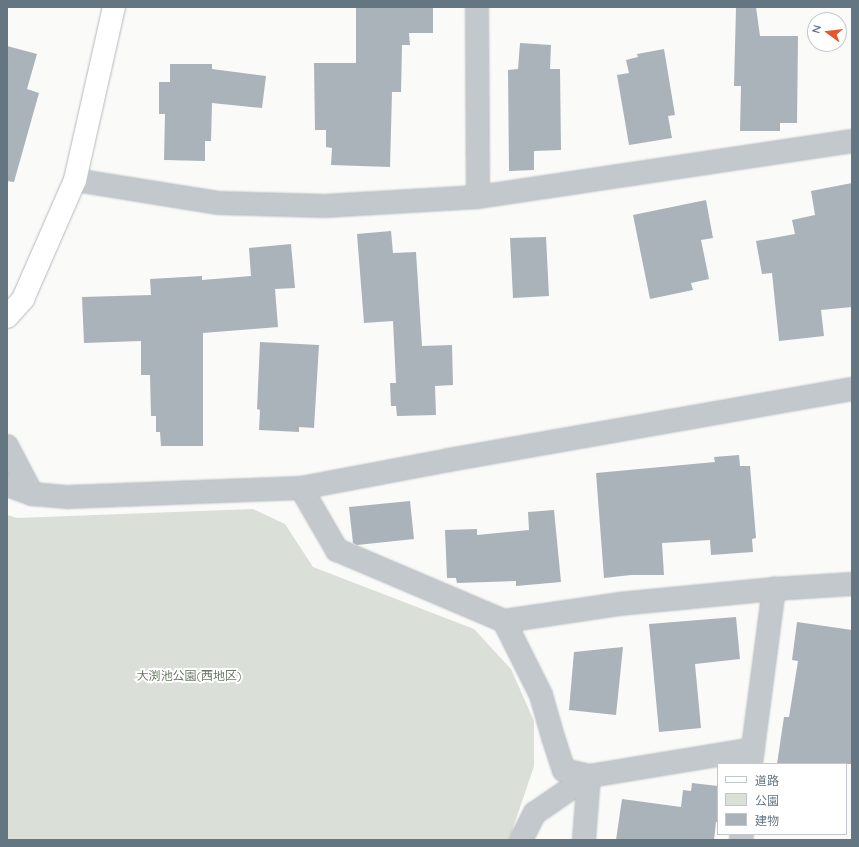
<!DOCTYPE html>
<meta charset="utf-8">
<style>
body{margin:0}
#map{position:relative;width:859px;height:847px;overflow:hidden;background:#fafaf8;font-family:Quicksand,"Noto Sans JP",sans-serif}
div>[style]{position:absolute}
.green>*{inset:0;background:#dadfd7}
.building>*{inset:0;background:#aab3b9}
.roads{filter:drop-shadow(0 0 1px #b3babf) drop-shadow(0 0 1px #b3babf)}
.street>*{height:22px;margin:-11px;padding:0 11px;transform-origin:11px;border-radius:11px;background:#c3c8cc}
.secondary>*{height:22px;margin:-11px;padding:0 11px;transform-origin:11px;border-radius:11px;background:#fff}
span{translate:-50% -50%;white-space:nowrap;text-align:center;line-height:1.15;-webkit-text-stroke:4px #fff;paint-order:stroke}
.park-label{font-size:12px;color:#687a64}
.frame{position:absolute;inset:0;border:8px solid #657683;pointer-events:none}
.legend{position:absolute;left:717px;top:763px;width:130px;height:72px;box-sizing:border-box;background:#fff;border:1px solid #c1c8cd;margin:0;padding:5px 7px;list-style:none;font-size:12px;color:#657683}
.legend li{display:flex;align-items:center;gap:8px;height:20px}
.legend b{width:20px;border:1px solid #c1c8cd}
.north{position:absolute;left:807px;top:12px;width:40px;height:40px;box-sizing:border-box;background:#fff;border:1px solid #c1c8cd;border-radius:50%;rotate:285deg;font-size:11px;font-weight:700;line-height:16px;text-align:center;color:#657683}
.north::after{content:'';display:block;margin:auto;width:14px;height:18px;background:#e4572e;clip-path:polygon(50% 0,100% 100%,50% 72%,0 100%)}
</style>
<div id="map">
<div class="green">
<div style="clip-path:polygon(253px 509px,285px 524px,313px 567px,474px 629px,511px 669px,534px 721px,534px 766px,509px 840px,7px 840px,7px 515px,17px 518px)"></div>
</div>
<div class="building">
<div style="clip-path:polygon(356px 7px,433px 7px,433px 33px,409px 33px,410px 45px,402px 45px,401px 92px,392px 92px,390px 167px,331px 165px,332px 148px,326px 147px,326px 130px,315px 130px,314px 63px,356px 63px)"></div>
<div style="clip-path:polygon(736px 7px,756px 7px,760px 36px,798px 36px,797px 123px,780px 123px,780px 131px,740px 131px,741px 86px,734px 86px)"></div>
<div style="clip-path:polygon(520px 43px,551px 45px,550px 69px,560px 69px,561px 150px,534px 151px,534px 170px,509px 171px,508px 70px,518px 69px)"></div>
<div style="clip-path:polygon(7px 46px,37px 54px,27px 89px,39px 93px,14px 182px,7px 181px)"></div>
<div style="clip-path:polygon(664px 49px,675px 115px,668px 116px,672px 138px,629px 145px,617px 75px,629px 73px,626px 60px,638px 57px,637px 54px)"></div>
<div style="clip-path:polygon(170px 64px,212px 64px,212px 69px,266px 76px,262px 108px,212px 103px,211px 141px,205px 141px,205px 161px,164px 160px,165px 114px,159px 114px,159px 82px,170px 82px)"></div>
<div style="clip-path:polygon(852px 183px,852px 307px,821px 310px,824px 336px,779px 341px,772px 273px,762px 274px,756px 241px,795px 234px,792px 220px,815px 215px,811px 191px)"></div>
<div style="clip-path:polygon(706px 200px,713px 238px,701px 240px,709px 279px,691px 283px,693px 290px,650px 299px,633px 215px)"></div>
<div style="clip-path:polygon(391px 231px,393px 253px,416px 252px,422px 346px,452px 345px,453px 385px,435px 386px,436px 415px,397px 416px,396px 406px,391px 406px,390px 383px,396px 383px,393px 321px,364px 323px,357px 234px)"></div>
<div style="clip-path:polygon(546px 237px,549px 296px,513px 298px,510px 238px)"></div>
<div style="clip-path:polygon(291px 244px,295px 288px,275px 289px,278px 327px,203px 333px,203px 446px,161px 446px,160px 432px,156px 432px,156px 416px,151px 416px,150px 375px,141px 375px,141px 341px,84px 343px,82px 297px,151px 295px,150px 279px,202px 276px,202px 280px,251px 276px,249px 248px)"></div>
<div style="clip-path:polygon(260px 342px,319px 345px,314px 428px,299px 427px,299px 432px,259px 430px,260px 410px,257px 409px)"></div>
<div style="clip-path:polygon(739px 455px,740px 466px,750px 466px,756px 538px,752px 539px,753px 552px,711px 555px,710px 540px,662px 543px,664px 575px,631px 575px,604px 578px,596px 473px,715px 462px,714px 457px)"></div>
<div style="clip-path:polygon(410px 501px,414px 539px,357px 545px,353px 543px,349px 507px)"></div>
<div style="clip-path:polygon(554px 510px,561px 582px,516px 586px,516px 581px,457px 583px,456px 578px,447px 578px,445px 530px,477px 529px,477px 535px,529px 530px,528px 512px)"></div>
<div style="clip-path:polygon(736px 617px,740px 659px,695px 664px,701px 728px,659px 732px,649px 624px)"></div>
<div style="clip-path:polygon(797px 622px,852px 630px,852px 764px,777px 764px,784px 717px,789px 717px,798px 661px,792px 660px)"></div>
<div style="clip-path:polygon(623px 647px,616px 715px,569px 710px,574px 652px)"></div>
<div style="clip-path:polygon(692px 783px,718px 786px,718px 822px,716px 822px,714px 840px,616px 840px,622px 799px,681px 807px,683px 790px,691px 791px)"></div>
</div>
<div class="roads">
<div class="street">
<div style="left:477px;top:7px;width:190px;rotate:89.7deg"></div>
<div style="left:75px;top:180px;width:146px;rotate:9.1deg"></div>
<div style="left:219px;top:203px;width:106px;rotate:1.6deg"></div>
<div style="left:325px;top:206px;width:153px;rotate:-3.4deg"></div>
<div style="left:478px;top:197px;width:378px;rotate:-8.5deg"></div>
<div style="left:7px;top:446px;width:54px;rotate:62.5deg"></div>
<div style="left:7px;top:485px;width:27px;rotate:20deg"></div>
<div style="left:32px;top:494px;width:36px;rotate:5deg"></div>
<div style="left:68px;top:497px;width:233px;rotate:-2.2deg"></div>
<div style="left:301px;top:488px;width:151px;rotate:-10.7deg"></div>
<div style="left:449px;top:460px;width:409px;rotate:-10deg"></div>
<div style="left:301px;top:488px;width:72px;rotate:59.9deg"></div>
<div style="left:337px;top:550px;width:181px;rotate:23deg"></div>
<div style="left:504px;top:621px;width:83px;rotate:63.4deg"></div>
<div style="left:541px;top:695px;width:44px;rotate:74.1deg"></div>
<div style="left:553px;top:737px;width:35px;rotate:72deg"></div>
<div style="left:564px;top:770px;width:26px;rotate:13deg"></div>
<div style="left:589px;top:776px;width:64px;rotate:94.5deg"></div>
<div style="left:504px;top:621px;width:116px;rotate:-8.4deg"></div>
<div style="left:619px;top:604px;width:156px;rotate:-5.5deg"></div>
<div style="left:774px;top:589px;width:78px;rotate:-3.7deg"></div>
<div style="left:751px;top:763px;width:176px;rotate:-82.5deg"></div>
<div style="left:521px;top:840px;width:30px;rotate:-63deg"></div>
<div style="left:535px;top:813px;width:65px;rotate:-34.4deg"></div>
<div style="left:589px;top:776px;width:166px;rotate:-9.3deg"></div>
<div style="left:741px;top:840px;width:6px;rotate:-81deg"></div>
</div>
<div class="secondary">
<div style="left:7px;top:317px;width:24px;rotate:-48deg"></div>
<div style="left:23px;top:299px;width:130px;rotate:-66.4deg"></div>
<div style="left:75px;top:180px;width:177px;rotate:-77.3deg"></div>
</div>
</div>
<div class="park-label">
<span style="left:189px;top:676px">大渕池公園(西地区)</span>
</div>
<div class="frame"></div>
<ul class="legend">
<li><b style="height:5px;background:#fff"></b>道路</li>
<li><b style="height:11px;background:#dadfd7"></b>公園</li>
<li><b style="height:11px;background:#aab3b9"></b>建物</li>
</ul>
<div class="north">N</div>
</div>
